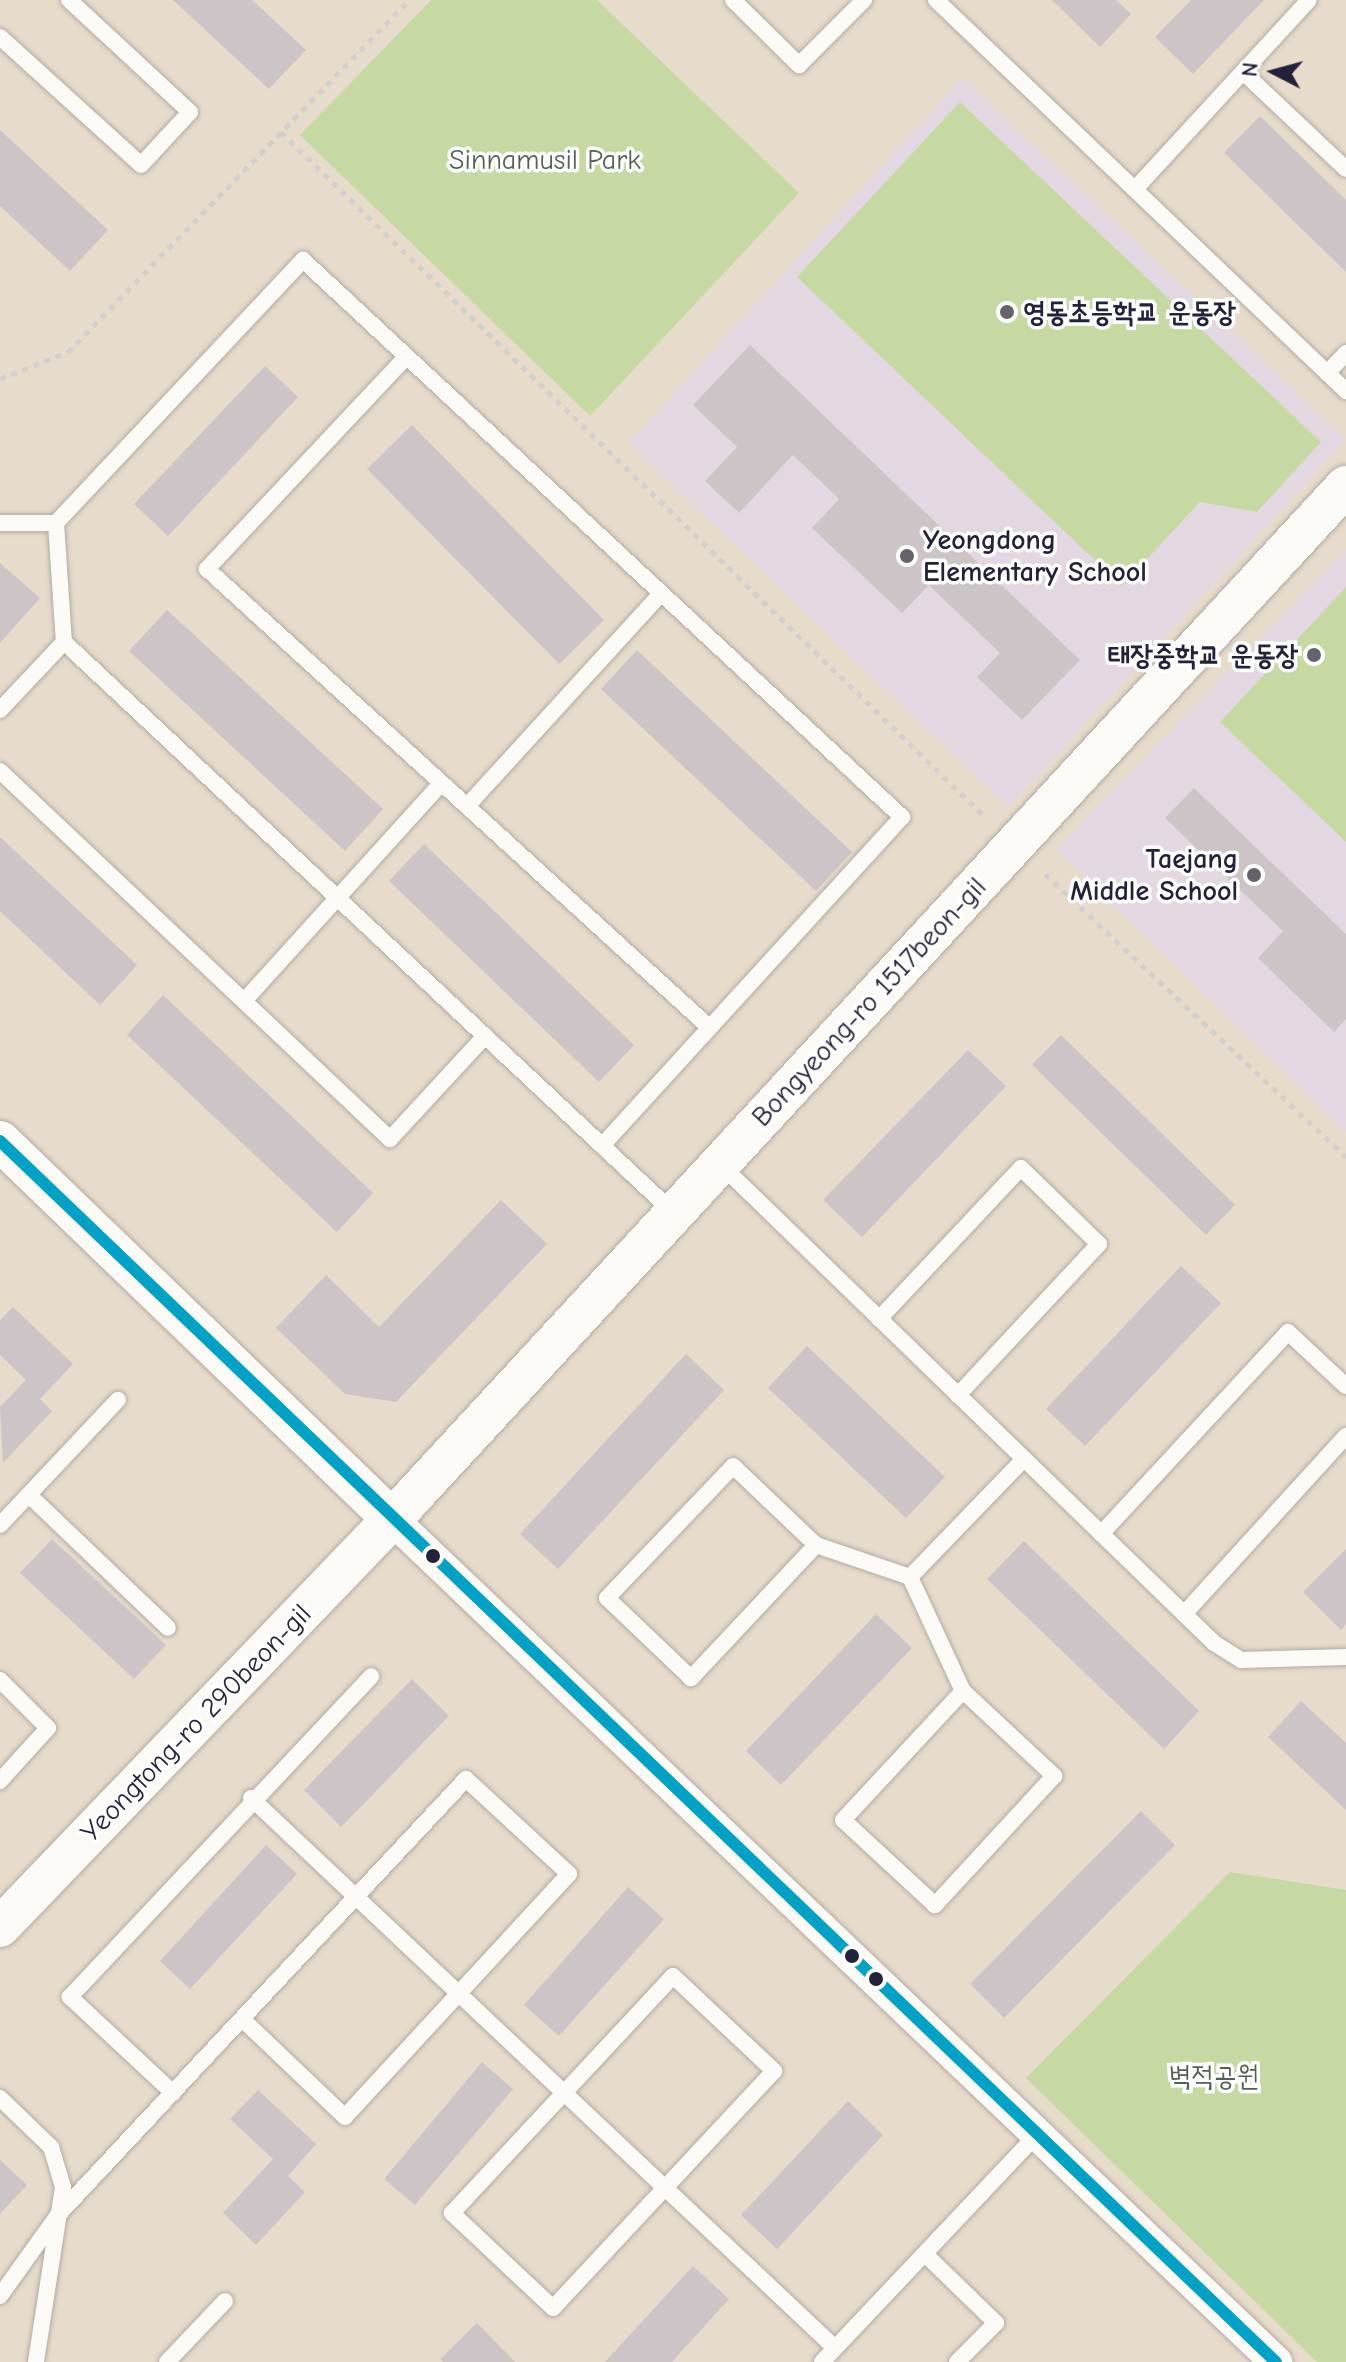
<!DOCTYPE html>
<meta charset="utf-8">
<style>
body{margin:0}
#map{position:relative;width:1346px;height:2362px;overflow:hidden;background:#e7dbcb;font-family:"Comic Neue","Poor Story",sans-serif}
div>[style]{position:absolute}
.built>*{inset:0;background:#e3d8e2}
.green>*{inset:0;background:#c6d9a3}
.building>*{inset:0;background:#cdc4c7}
.path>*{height:5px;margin-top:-2.5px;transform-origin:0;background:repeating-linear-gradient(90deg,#d2cfcd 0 6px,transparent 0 12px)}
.roads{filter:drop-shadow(0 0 2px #b2aba3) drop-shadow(0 0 2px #b2aba3)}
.service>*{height:16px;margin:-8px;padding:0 8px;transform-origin:8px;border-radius:8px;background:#fbfaf7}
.minor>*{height:32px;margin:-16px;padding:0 16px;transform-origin:16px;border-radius:16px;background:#fbfaf7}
.tertiary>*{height:40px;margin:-20px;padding:0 20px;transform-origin:20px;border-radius:20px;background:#fbfaf7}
.bus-1>*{height:12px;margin:-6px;padding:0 6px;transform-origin:6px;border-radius:6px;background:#02a2c7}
.dots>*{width:22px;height:22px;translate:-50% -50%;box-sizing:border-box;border:4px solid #fff;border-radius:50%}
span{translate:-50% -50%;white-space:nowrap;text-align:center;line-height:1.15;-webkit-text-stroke:7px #fff;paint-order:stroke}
.park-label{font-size:28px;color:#526154}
.poi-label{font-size:28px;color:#22223b;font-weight:700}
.left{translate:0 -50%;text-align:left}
.right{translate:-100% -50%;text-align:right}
.street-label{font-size:28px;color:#22223b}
.north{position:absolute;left:1234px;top:32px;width:80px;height:80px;-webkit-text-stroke:6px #fff;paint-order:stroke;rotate:276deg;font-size:22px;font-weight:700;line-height:32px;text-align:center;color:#22223b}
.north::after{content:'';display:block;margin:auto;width:28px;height:36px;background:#22223b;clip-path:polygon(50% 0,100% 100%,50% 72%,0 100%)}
</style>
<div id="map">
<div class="built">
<div style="clip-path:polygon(962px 78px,1346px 439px,1008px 807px,629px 443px)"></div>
<div style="clip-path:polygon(1346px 550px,1346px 1132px,1056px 849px)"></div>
</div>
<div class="green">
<div style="clip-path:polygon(431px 0,597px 0,799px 193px,590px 416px,300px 135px)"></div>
<div style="clip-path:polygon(960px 102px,1321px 442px,1257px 512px,1200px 502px,1122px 586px,797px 277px)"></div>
<div style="clip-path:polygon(1346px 587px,1346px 842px,1220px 722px)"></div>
<div style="clip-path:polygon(1230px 1872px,1346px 1890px,1346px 2362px,1317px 2362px,1026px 2078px)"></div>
</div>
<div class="building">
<div style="clip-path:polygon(173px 0,252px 0,306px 50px,269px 89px)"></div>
<div style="clip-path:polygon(1052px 0,1116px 0,1131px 14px,1100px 47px)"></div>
<div style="clip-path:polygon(1191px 0,1264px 0,1193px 74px,1155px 37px)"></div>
<div style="clip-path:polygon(1260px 116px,1346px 200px,1346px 272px,1224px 153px)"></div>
<div style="clip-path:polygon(0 130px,108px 230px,70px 271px,0 206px)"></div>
<div style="clip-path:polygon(750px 345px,1080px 660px,1022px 720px,977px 677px,1000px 653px,929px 585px,902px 613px,812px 528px,839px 499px,793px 455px,739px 513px,705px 481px,737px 447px,693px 405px)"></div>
<div style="clip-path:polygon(265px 366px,298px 397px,168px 536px,134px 504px)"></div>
<div style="clip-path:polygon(412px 425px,604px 620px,559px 664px,367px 469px)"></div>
<div style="clip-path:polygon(0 563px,40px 598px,0 643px)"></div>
<div style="clip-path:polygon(167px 610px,383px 809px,345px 851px,129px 651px)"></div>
<div style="clip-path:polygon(637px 650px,852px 852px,816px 891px,601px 689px)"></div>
<div style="clip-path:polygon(1194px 788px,1346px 934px,1346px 1019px,1334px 1032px,1258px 958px,1283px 931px,1165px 818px)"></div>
<div style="clip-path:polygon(0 837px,137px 965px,100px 1005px,0 911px)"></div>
<div style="clip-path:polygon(424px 844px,634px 1045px,599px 1082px,389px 881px)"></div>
<div style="clip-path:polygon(163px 995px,373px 1193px,337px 1232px,127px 1035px)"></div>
<div style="clip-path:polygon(1061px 1035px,1235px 1205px,1206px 1235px,1032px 1065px)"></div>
<div style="clip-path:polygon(968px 1050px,1006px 1086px,862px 1237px,823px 1200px)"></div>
<div style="clip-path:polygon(501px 1200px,547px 1244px,396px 1402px,345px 1394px,276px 1328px,326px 1275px,379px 1327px)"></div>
<div style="clip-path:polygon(1181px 1266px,1221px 1303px,1085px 1446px,1046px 1409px)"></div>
<div style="clip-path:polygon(13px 1307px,73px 1364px,40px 1399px,52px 1411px,3px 1463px,0 1407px,26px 1380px,0 1355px,0 1320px)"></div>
<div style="clip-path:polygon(807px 1346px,945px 1477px,906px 1518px,768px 1388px)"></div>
<div style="clip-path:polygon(686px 1354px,724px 1390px,558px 1569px,520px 1534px)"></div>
<div style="clip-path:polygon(52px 1539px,166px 1645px,134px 1679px,20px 1573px)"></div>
<div style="clip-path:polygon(1024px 1541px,1199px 1711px,1164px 1749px,987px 1579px)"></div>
<div style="clip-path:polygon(1346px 1549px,1346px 1624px,1341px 1630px,1303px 1592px)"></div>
<div style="clip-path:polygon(876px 1614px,912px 1648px,781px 1785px,746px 1751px)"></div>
<div style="clip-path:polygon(412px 1679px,449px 1716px,341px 1827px,304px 1790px)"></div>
<div style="clip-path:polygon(1301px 1701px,1346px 1743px,1346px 1810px,1268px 1737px)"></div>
<div style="clip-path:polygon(1141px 1811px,1175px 1845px,1004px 2018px,970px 1984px)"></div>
<div style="clip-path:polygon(266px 1845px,297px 1874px,190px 1989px,160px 1961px)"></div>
<div style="clip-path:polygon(628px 1887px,664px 1919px,559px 2036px,524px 2005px)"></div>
<div style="clip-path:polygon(482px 2062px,513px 2089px,415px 2205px,384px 2179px)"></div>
<div style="clip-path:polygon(258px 2090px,316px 2144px,288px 2176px,305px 2192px,256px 2245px,223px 2213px,273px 2159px,230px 2119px)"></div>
<div style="clip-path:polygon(848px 2101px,883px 2135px,777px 2249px,741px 2215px)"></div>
<div style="clip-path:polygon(0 2160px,27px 2185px,0 2214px)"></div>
<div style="clip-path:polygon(693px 2266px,729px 2299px,672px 2362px,605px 2362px)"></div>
<div style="clip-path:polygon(477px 2323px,515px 2362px,443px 2362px,440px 2359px)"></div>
</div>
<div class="path">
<div style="left:281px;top:132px;width:981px;rotate:44.22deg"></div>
<div style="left:0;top:379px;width:73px;rotate:-21.7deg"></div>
<div style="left:68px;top:352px;width:490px;rotate:-45.9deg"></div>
<div style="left:1045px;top:874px;width:413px;rotate:43.2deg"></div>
</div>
<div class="roads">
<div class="service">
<div style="left:733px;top:0;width:93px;rotate:44.6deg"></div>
<div style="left:799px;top:65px;width:92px;rotate:-45deg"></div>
<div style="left:936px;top:0;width:567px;rotate:43.64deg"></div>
<div style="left:0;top:37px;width:190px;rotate:42.2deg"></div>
<div style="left:141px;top:165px;width:72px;rotate:-47.2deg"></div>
<div style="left:190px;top:112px;width:165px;rotate:-137.2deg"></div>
<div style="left:1243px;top:72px;width:141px;rotate:43.3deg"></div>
<div style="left:1136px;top:188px;width:255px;rotate:-47.4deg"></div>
<div style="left:406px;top:357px;width:291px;rotate:133.2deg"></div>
<div style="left:207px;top:569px;width:680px;rotate:42.38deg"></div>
<div style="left:1327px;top:373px;width:28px;rotate:-46deg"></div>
<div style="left:0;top:523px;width:56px"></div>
<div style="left:56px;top:523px;width:119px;rotate:86.2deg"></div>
<div style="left:64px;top:642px;width:836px;rotate:43.11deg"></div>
<div style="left:56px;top:523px;width:361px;rotate:-46.8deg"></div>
<div style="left:303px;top:260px;width:818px;rotate:42.92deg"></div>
<div style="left:902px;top:817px;width:445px;rotate:132.4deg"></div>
<div style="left:0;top:710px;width:93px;rotate:-46.7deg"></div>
<div style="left:0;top:771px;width:536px;rotate:43.34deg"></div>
<div style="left:390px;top:1139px;width:140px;rotate:-47.3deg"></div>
<div style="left:468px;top:805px;width:283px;rotate:-47.6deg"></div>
<div style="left:244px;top:1001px;width:294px;rotate:-47.8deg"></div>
<div style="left:721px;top:1165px;width:687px;rotate:44.11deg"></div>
<div style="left:1214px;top:1643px;width:32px;rotate:32deg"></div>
<div style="left:1241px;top:1660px;width:105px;rotate:-1.6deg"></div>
<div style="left:879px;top:1319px;width:207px;rotate:-46.8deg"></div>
<div style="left:1021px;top:1168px;width:109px;rotate:44.3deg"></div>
<div style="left:1099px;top:1244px;width:207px;rotate:133deg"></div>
<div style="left:29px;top:1495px;width:192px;rotate:43.7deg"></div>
<div style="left:0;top:1525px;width:172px;rotate:-46.7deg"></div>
<div style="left:1101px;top:1534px;width:275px;rotate:-47.2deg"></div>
<div style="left:1288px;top:1332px;width:79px;rotate:43deg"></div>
<div style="left:816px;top:1545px;width:183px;rotate:133.2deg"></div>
<div style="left:691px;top:1678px;width:116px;rotate:-136.4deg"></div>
<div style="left:607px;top:1598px;width:182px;rotate:-46.3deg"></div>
<div style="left:733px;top:1466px;width:115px;rotate:43.6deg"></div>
<div style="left:816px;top:1545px;width:99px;rotate:18.8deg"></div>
<div style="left:910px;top:1577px;width:126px;rotate:65.1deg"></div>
<div style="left:963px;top:1691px;width:125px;rotate:43deg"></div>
<div style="left:1054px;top:1776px;width:176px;rotate:132.7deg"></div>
<div style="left:935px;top:1905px;width:125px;rotate:-137.3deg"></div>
<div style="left:843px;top:1820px;width:176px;rotate:-47.1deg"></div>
<div style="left:910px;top:1577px;width:164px;rotate:-46deg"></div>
<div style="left:1184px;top:1614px;width:241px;rotate:-47.7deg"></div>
<div style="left:0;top:1680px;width:68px;rotate:45deg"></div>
<div style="left:48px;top:1728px;width:72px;rotate:132.2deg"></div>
<div style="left:251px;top:1798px;width:802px;rotate:43.28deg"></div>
<div style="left:673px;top:1976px;width:139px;rotate:43.2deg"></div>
<div style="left:774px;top:2071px;width:324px;rotate:133deg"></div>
<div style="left:553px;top:2308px;width:139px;rotate:-136.8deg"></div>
<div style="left:452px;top:2213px;width:324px;rotate:-47deg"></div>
<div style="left:173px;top:2093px;width:141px;rotate:-137deg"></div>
<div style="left:70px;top:1997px;width:440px;rotate:-46.8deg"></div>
<div style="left:0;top:2098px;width:71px;rotate:43.9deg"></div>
<div style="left:51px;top:2147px;width:42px;rotate:73.3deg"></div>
<div style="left:63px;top:2187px;width:177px;rotate:98.8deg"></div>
<div style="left:925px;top:2254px;width:99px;rotate:44.2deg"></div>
<div style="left:996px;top:2323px;width:55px;rotate:135deg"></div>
<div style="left:0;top:2296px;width:100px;rotate:-54.4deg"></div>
<div style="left:58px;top:2215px;width:597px;rotate:-46.9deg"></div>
<div style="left:466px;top:1779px;width:140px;rotate:42.7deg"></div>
<div style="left:569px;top:1874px;width:330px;rotate:132.7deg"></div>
<div style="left:345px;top:2117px;width:142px;rotate:-136.4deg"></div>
<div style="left:167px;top:2362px;width:84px;rotate:-46.4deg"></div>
<div style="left:822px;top:2362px;width:313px;rotate:-46.6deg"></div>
</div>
<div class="minor">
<div style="left:392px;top:1519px;width:1222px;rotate:43.64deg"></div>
</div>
<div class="tertiary">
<div style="left:0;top:1141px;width:545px;rotate:43.96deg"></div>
<div style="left:0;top:1927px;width:566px;rotate:-46.15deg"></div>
<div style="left:392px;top:1519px;width:1406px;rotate:-47.28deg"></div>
</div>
</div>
<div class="bus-1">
<div style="left:0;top:1141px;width:1766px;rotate:43.74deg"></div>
</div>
<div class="dots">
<div style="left:1007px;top:312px;background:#67636d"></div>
<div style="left:907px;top:556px;background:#67636d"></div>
<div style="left:1314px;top:655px;background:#67636d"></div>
<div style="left:1254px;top:875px;background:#67636d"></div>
<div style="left:433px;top:1556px;background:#22223b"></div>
<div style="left:852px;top:1956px;background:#22223b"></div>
<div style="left:876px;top:1979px;background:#22223b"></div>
</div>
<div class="park-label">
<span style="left:545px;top:160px">Sinnamusil Park</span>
<span style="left:1214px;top:2076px">벽적공원</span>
</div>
<div class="poi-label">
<span class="left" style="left:1023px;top:312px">영동초등학교 운동장</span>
<span class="left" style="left:923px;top:556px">Yeongdong<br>Elementary School</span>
<span class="right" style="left:1298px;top:655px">태장중학교 운동장</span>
<span class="right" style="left:1238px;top:875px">Taejang<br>Middle School</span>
</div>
<div class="street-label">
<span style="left:869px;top:1002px;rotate:-47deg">Bongyeong-ro 1517beon-gil</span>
<span style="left:196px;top:1723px;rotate:-46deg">Yeongtong-ro 290beon-gil</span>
</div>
<div class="north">N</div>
</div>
